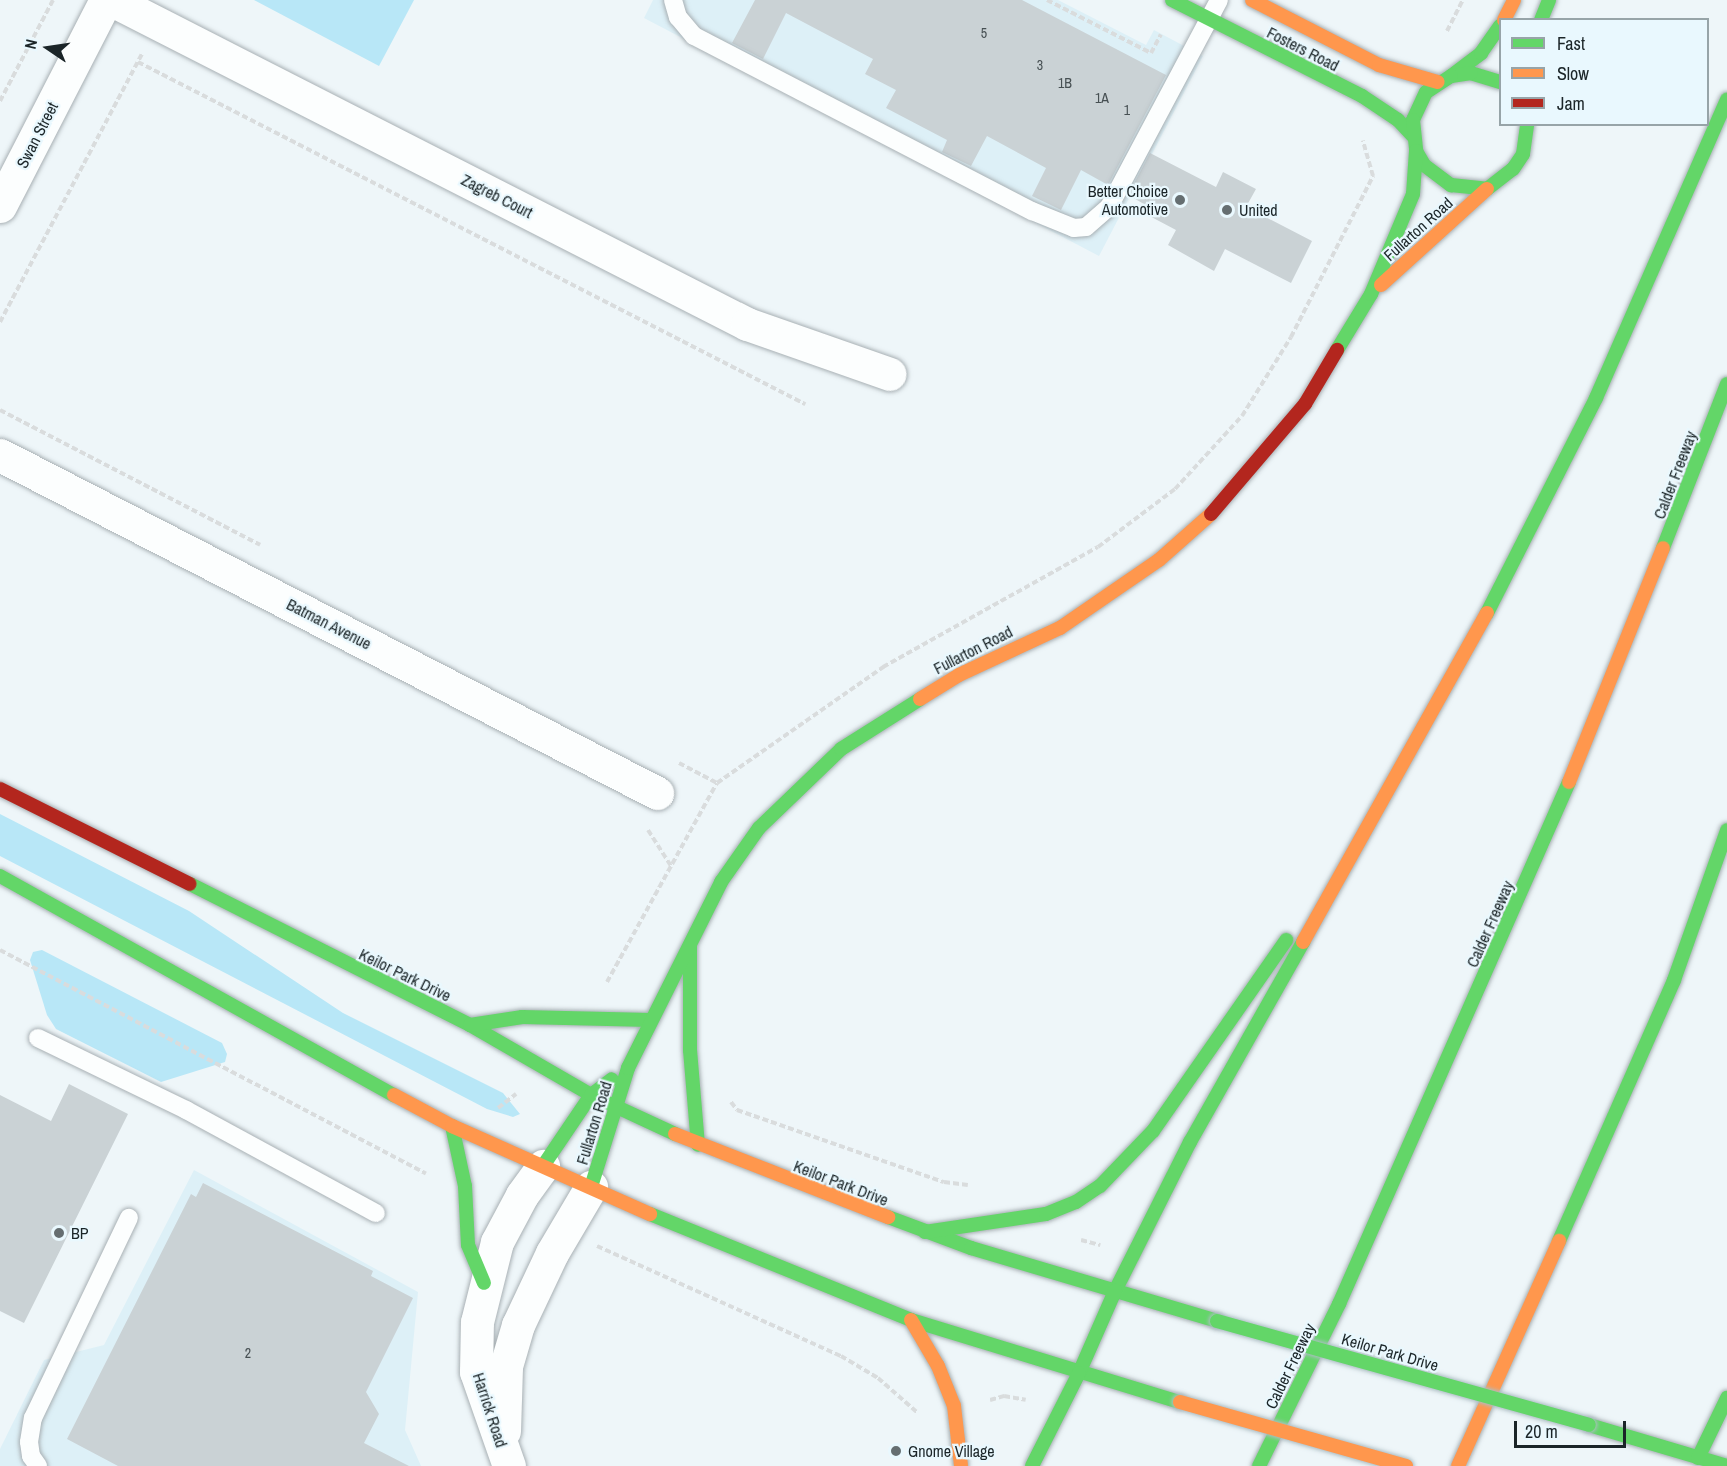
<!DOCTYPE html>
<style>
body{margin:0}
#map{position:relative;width:1727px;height:1466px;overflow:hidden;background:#eef6f9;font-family:"Archivo Narrow",sans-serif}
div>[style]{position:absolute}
.built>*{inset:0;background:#ddf0f7}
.green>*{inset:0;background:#b8e7f7}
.building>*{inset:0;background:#cad2d5}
.path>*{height:4px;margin-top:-2px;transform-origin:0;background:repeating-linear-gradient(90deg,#d9dcdd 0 6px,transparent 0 9px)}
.roads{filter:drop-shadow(0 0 2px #a8b0b4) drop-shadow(0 0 2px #a8b0b4)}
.lane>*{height:18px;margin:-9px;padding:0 9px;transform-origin:9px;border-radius:9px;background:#fcfefe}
.street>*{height:33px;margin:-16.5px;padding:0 16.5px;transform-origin:16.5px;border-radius:16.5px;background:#fcfefe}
.fast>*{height:14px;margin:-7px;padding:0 7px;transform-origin:7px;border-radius:7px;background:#63d668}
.slow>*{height:14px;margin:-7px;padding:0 7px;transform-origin:7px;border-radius:7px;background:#ff974d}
.jam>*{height:14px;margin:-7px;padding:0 7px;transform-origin:7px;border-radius:7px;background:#b3261e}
.bridges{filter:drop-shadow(0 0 2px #adbdc3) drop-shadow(0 0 2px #adbdc3)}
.fast-bridge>*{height:14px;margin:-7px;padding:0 7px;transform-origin:7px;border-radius:7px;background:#63d668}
.slow-bridge>*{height:14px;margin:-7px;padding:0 7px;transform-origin:7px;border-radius:7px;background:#ff974d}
.dots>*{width:16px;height:16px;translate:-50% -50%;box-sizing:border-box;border:3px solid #e9f8fe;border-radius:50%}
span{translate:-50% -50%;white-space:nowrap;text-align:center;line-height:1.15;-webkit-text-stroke:4.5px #e9f8fe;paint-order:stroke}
.number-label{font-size:14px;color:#475053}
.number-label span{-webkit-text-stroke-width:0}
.street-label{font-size:16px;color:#1b2528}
.poi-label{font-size:16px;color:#1b2528}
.right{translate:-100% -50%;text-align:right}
.left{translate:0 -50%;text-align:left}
.legend{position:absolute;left:1499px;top:18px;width:210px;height:108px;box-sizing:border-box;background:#e9f8fe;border:2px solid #97a4a8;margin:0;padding:8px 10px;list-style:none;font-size:18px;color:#1b2528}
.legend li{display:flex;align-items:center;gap:12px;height:30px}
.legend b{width:30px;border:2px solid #97a4a8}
.north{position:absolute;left:18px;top:18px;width:60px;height:60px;-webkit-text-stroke:4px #e9f8fe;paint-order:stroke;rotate:283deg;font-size:16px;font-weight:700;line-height:24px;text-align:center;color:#1b2528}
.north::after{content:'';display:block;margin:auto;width:21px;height:27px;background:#1b2528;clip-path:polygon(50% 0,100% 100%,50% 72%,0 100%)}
.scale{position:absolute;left:1514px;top:1421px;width:112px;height:27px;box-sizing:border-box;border:3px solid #1b2528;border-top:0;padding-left:8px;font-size:18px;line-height:21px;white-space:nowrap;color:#1b2528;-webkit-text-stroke:4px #e9f8fe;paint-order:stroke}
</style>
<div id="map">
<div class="built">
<div style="clip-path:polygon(653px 0,1058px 0,1146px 45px,1154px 30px,1203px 56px,1099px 256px,644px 18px)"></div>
<div style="clip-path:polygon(194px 1170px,418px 1292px,405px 1430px,421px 1466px,0 1466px,0 1449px,44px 1360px,104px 1345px)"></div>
</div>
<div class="green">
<div style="clip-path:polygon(254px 0,414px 0,379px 66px)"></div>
<div style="clip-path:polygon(0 814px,189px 911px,343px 1013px,503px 1093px,520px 1114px,513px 1117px,487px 1109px,0 856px)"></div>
<div style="clip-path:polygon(42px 950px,222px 1043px,227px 1054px,225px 1062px,161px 1082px,56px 1029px,47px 1015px,30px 960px,33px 952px)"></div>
</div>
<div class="building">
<div style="clip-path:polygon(755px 0,1022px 0,1166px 75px,1108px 185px,1081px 170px,1061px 210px,1032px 196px,1046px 168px,987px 136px,971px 166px,942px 152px,947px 140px,886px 108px,896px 90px,865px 74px,873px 59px,786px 13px,763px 59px,732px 43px)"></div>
<div style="clip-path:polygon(1150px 153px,1216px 187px,1223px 172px,1256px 189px,1246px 207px,1312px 241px,1291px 283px,1225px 249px,1214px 271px,1168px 245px,1176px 230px,1140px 211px,1144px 204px,1128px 195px)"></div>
<div style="clip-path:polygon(69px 1084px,128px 1114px,24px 1323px,0 1311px,0 1095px,51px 1121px)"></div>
<div style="clip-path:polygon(203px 1183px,373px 1271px,371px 1276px,413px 1298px,366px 1392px,379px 1414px,364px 1443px,409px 1466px,118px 1466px,67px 1439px,191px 1194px,196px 1197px)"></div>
</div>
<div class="path">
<div style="left:1047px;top:0;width:117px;rotate:27deg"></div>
<div style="left:1151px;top:53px;width:21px;rotate:-62deg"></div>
<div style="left:1447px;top:31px;width:35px;rotate:-63deg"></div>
<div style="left:138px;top:62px;width:750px;rotate:27.15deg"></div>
<div style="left:0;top:101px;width:114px;rotate:-62.3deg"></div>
<div style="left:0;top:322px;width:303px;rotate:-62.1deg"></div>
<div style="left:0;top:410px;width:293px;rotate:27.4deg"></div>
<div style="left:679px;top:763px;width:43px;rotate:27.8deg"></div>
<div style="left:648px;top:830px;width:43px;rotate:57.4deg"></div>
<div style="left:0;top:950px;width:481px;rotate:27.7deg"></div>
<div style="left:607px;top:982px;width:227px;rotate:-61.1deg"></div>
<div style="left:717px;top:783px;width:203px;rotate:-34.9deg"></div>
<div style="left:883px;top:667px;width:246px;rotate:-29.2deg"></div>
<div style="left:1098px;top:547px;width:96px;rotate:-37deg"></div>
<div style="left:1175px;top:489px;width:99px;rotate:-47.5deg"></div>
<div style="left:1242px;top:416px;width:93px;rotate:-58.2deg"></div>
<div style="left:1291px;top:337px;width:181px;rotate:-63deg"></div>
<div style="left:1373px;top:176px;width:37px;rotate:-106deg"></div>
<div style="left:731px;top:1102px;width:10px;rotate:53deg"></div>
<div style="left:737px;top:1110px;width:219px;rotate:19.2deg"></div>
<div style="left:944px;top:1182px;width:24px;rotate:7deg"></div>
<div style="left:498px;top:1108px;width:23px;rotate:-38deg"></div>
<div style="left:1081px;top:1240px;width:20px;rotate:15deg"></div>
<div style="left:597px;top:1246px;width:268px;rotate:24.3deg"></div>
<div style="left:841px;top:1356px;width:43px;rotate:30.7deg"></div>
<div style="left:878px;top:1378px;width:53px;rotate:41.2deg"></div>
<div style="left:990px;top:1400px;width:15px;rotate:-16deg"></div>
<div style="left:1004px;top:1396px;width:22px;rotate:10deg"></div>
</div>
<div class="roads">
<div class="lane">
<div style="left:673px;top:0;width:18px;rotate:74deg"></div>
<div style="left:678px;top:17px;width:25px;rotate:50deg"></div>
<div style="left:694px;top:36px;width:381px;rotate:27.4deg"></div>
<div style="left:1032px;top:211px;width:45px;rotate:22deg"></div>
<div style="left:1074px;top:228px;width:12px;rotate:-5deg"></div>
<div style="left:1086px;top:227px;width:30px;rotate:-41deg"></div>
<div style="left:1109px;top:207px;width:234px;rotate:-62deg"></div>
<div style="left:38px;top:1038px;width:165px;rotate:25.9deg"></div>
<div style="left:186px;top:1110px;width:216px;rotate:28.5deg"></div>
<div style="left:38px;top:1466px;width:12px;rotate:-125deg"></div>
<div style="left:31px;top:1456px;width:14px;rotate:-98deg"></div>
<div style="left:29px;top:1442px;width:24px;rotate:-81deg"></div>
<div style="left:33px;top:1418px;width:222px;rotate:-64.4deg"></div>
</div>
<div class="street">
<div style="left:112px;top:0;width:713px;rotate:27.03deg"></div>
<div style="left:747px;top:324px;width:151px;rotate:19.3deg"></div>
<div style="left:0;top:206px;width:232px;rotate:-62.8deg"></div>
<div style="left:0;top:455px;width:739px;rotate:27.22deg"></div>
<div style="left:504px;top:1431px;width:65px;rotate:-88.2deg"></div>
<div style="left:506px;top:1366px;width:43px;rotate:-73.7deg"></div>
<div style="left:518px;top:1325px;width:80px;rotate:-64.7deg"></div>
<div style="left:552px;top:1253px;width:77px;rotate:-59.4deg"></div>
<div style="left:509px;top:1466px;width:100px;rotate:-109.3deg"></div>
<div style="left:476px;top:1372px;width:50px;rotate:-88.9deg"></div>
<div style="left:477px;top:1322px;width:82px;rotate:-76deg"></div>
<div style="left:497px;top:1242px;width:53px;rotate:-62deg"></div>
<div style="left:522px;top:1195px;width:36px;rotate:-54deg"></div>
</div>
<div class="fast">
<div style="left:1172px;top:0;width:213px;rotate:26.8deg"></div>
<div style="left:1362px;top:96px;width:43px;rotate:33.7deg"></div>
<div style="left:1398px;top:120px;width:22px;rotate:47deg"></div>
<div style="left:1541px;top:20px;width:22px;rotate:-68deg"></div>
<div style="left:1451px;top:76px;width:38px;rotate:-37deg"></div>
<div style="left:1481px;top:53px;width:33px;rotate:-55deg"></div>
<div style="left:1500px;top:82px;width:30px;rotate:-163deg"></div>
<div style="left:1471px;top:73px;width:20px;rotate:171deg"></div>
<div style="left:1451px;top:76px;width:30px;rotate:147deg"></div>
<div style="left:1426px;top:92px;width:31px;rotate:115deg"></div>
<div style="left:1413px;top:120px;width:31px;rotate:84deg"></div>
<div style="left:1416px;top:151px;width:16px;rotate:60deg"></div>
<div style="left:1424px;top:165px;width:34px;rotate:37deg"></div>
<div style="left:1451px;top:185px;width:36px;rotate:6deg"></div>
<div style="left:1487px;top:189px;width:33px;rotate:-38deg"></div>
<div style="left:1513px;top:169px;width:18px;rotate:-56deg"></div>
<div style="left:1523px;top:154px;width:30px;rotate:-82deg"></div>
<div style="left:1337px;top:350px;width:66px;rotate:-58.7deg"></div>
<div style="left:1371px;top:294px;width:108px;rotate:-67.2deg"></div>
<div style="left:1413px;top:194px;width:43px;rotate:-86deg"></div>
<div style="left:1663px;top:548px;width:176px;rotate:-68.7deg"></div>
<div style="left:1487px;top:613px;width:241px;rotate:-63.1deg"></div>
<div style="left:1596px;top:398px;width:326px;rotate:-66.3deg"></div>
<div style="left:0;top:876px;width:451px;rotate:29.1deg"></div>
<div style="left:190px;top:884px;width:313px;rotate:26.7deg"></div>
<div style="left:470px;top:1025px;width:140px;rotate:30deg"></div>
<div style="left:591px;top:1095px;width:93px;rotate:24.9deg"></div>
<div style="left:690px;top:947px;width:103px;rotate:90deg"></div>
<div style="left:690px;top:1050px;width:95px;rotate:85.2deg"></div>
<div style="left:470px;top:1025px;width:53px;rotate:-8.7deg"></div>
<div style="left:522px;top:1017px;width:129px;rotate:1.3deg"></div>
<div style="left:452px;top:1126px;width:61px;rotate:77.8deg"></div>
<div style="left:465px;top:1186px;width:59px;rotate:87.1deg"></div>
<div style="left:468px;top:1245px;width:41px;rotate:67.2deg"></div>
<div style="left:543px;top:1166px;width:86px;rotate:-55.9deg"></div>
<div style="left:591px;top:1095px;width:26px;rotate:-37deg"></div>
<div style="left:591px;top:1187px;width:125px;rotate:-72.7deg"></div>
<div style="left:628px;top:1068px;width:208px;rotate:-63.4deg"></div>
<div style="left:721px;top:882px;width:66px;rotate:-54.9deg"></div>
<div style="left:759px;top:828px;width:114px;rotate:-43.9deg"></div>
<div style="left:841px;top:749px;width:93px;rotate:-32.3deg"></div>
<div style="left:650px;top:1214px;width:282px;rotate:22.1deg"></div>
<div style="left:911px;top:1320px;width:281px;rotate:17deg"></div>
<div style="left:888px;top:1217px;width:89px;rotate:20.5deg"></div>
<div style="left:971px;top:1248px;width:257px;rotate:16.5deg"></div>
<div style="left:925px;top:1232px;width:122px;rotate:-8.5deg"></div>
<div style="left:1046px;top:1214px;width:32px;rotate:-22deg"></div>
<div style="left:1076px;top:1202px;width:29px;rotate:-34deg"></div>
<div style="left:1100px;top:1186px;width:76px;rotate:-46.1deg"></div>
<div style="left:1153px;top:1131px;width:233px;rotate:-55.1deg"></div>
<div style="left:1559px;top:1241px;width:285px;rotate:-66.2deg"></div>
<div style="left:1674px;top:980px;width:159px;rotate:-70.5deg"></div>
<div style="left:1115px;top:1291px;width:167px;rotate:-63.3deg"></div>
<div style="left:1190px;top:1142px;width:230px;rotate:-60.5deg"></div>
<div style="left:1079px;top:1373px;width:90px;rotate:-66.3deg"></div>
<div style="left:1589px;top:1425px;width:144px;rotate:16.5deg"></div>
<div style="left:1698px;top:1458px;width:67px;rotate:-64.2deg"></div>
<div style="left:1032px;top:1466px;width:104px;rotate:-63.2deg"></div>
<div style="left:1259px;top:1466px;width:181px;rotate:-63.7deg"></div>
<div style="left:1339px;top:1304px;width:570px;rotate:-66.22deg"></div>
</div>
<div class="slow">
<div style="left:1252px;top:0;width:143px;rotate:27.1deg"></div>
<div style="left:1379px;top:65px;width:61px;rotate:16.1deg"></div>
<div style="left:1504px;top:20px;width:22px;rotate:-63deg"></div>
<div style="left:1381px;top:285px;width:143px;rotate:-42.2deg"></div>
<div style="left:920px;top:699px;width:46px;rotate:-31.6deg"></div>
<div style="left:959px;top:675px;width:111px;rotate:-25deg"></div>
<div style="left:1060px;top:628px;width:120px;rotate:-34.5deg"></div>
<div style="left:1159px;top:560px;width:69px;rotate:-41.5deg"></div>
<div style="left:1569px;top:782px;width:252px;rotate:-68.1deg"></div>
<div style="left:1303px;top:942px;width:377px;rotate:-60.8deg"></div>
<div style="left:394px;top:1095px;width:66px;rotate:28.1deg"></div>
<div style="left:452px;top:1126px;width:217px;rotate:24deg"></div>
<div style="left:675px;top:1134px;width:229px;rotate:21.3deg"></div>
<div style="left:911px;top:1320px;width:53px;rotate:59.6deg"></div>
<div style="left:938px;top:1366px;width:43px;rotate:68.2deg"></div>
<div style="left:954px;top:1406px;width:60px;rotate:83.3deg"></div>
<div style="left:1458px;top:1466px;width:247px;rotate:-65.8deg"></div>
</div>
<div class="jam">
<div style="left:1211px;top:514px;width:145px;rotate:-49.5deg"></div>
<div style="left:1305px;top:404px;width:63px;rotate:-59.3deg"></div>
<div style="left:0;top:789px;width:212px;rotate:26.6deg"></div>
</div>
</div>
<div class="bridges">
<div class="fast-bridge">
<div style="left:1217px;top:1321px;width:386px;rotate:15.6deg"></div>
</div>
<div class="slow-bridge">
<div style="left:1180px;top:1402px;width:235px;rotate:15.8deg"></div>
</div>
</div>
<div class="dots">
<div style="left:1180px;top:200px;background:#656e71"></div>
<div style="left:1227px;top:210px;background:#656e71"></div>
<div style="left:59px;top:1233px;background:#656e71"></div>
<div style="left:896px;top:1451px;background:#656e71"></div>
</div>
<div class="number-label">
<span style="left:984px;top:33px">5</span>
<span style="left:1040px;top:65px">3</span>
<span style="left:1065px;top:83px">1B</span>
<span style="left:1102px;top:98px">1A</span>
<span style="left:1127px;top:110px">1</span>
<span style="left:248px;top:1353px">2</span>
</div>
<div class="street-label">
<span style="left:1303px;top:49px;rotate:27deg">Fosters Road</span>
<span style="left:37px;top:135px;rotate:-63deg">Swan Street</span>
<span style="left:497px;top:196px;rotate:27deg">Zagreb Court</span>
<span style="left:1418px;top:229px;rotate:-42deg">Fullarton Road</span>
<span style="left:1675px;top:475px;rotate:-69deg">Calder Freeway</span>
<span style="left:329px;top:624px;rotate:27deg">Batman Avenue</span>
<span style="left:973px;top:650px;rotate:-27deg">Fullarton Road</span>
<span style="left:1490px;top:924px;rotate:-66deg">Calder Freeway</span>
<span style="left:405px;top:975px;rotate:26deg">Keilor Park Drive</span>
<span style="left:594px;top:1123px;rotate:-73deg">Fullarton Road</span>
<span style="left:841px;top:1183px;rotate:21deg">Keilor Park Drive</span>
<span style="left:1390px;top:1352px;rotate:16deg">Keilor Park Drive</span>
<span style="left:1290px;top:1366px;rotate:-64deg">Calder Freeway</span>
<span style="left:490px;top:1410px;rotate:72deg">Harrick Road</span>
</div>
<div class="poi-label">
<span class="right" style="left:1168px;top:200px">Better Choice<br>Automotive</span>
<span class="left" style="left:1239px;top:210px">United</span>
<span class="left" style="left:71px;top:1233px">BP</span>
<span class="left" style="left:908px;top:1451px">Gnome Village</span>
</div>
<ul class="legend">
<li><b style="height:8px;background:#63d668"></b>Fast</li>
<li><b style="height:8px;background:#ff974d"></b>Slow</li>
<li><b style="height:8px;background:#b3261e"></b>Jam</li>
</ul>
<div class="north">N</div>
<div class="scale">20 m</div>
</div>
